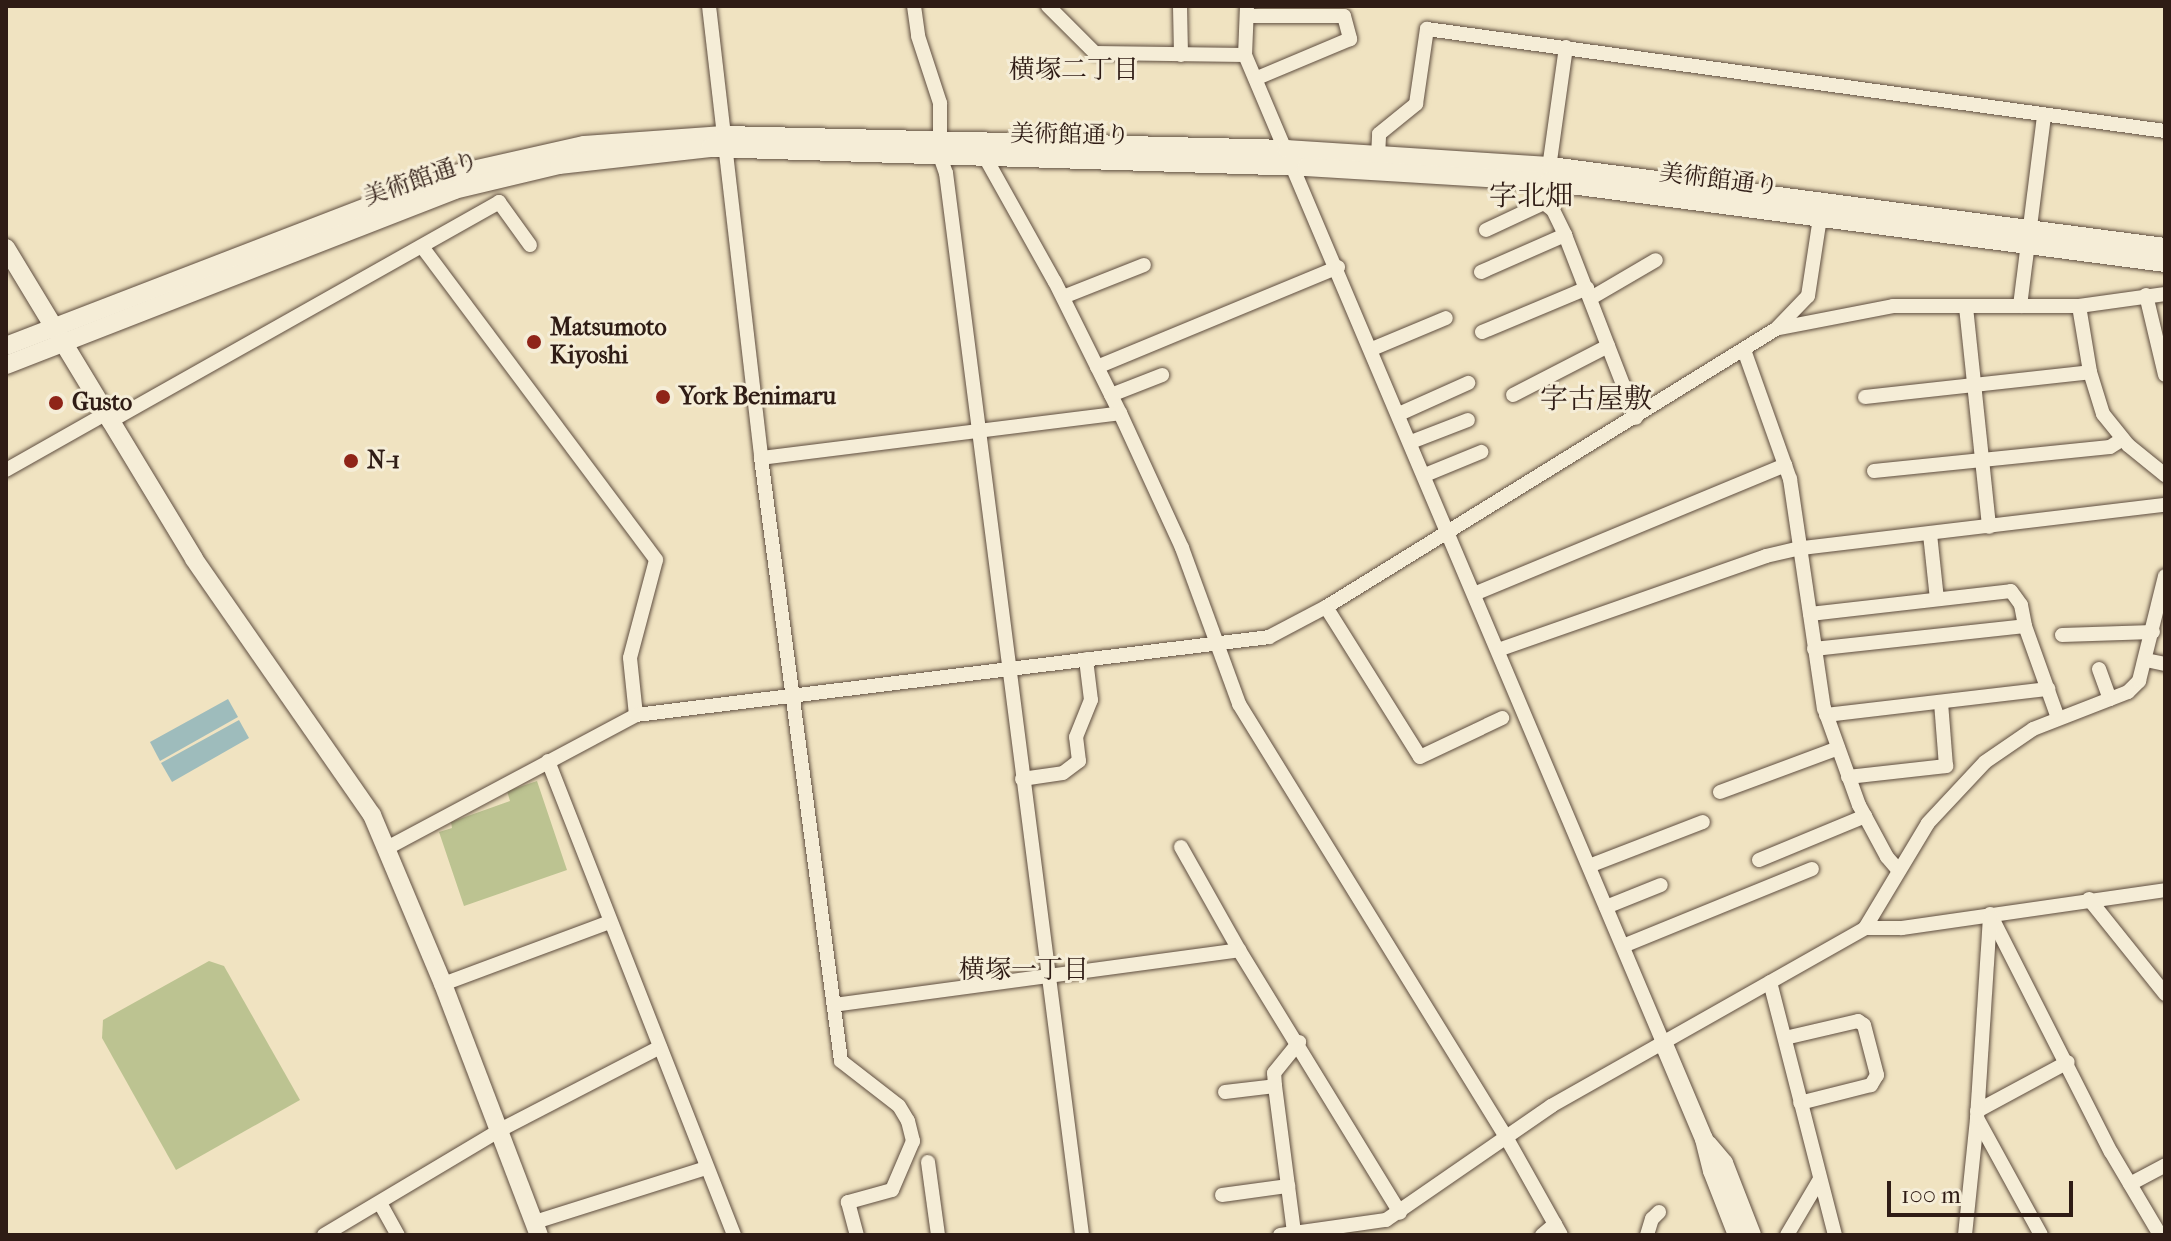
<!DOCTYPE html>
<meta charset="utf-8">
<style>
body{margin:0}
#map{position:relative;width:2171px;height:1241px;overflow:hidden;background:#f0e3c1;font-family:"IM FELL French Canon","Noto Serif JP",serif}
div>[style]{position:absolute}
.green>*{inset:0;background:#bcc391}
.water>*{inset:0;background:#9ebcbc}
.roads{filter:drop-shadow(0 0 2px #5f4e40) drop-shadow(0 0 2px #5f4e40)}
.street>*{height:14px;margin:-7px;padding:0 7px;transform-origin:7px;border-radius:7px;background:#f5edd7}
.secondary>*{height:18px;margin:-9px;padding:0 9px;transform-origin:9px;border-radius:9px;background:#f5edd7}
.dots>*{width:22px;height:22px;translate:-50% -50%;box-sizing:border-box;border:4px solid #f5edd7;border-radius:50%}
span{translate:-50% -50%;white-space:nowrap;text-align:center;line-height:1.15;-webkit-text-stroke:6px #f5edd7;paint-order:stroke}
.street-label{font-size:24px;color:#2f1c15}
.poi-label{font-size:24px;color:#2f1c15;font-weight:700}
.left{translate:0 -50%;text-align:left}
.neighbourhood-label{font-size:26px;color:#2f1c15}
.quarter-label{font-size:28px;color:#2f1c15}
.frame{position:absolute;inset:0;border:8px solid #2f1c15;pointer-events:none}
.scale{position:absolute;left:1887px;top:1181px;width:186px;height:36px;box-sizing:border-box;border:4px solid #2f1c15;border-top:0;padding-left:10px;font-size:24px;line-height:28px;white-space:nowrap;color:#2f1c15;-webkit-text-stroke:6px #f5edd7;paint-order:stroke}
</style>
<div id="map">
<div class="green">
<div style="clip-path:polygon(537px 781px,567px 870px,464px 906px,439px 832px,452px 828px,451px 822px,510px 801px,507px 791px)"></div>
<div style="clip-path:polygon(209px 961px,224px 966px,300px 1100px,176px 1170px,102px 1038px,103px 1020px)"></div>
</div>
<div class="water">
<div style="clip-path:polygon(228px 699px,238px 717px,160px 761px,150px 742px)"></div>
<div style="clip-path:polygon(239px 720px,249px 738px,172px 782px,161px 763px)"></div>
</div>
<div class="roads">
<div class="street">
<div style="left:709px;top:6px;width:455px;rotate:83.4deg"></div>
<div style="left:761px;top:458px;width:608px;rotate:82.44deg"></div>
<div style="left:841px;top:1061px;width:73px;rotate:37.8deg"></div>
<div style="left:899px;top:1106px;width:17px;rotate:59deg"></div>
<div style="left:908px;top:1121px;width:21px;rotate:76deg"></div>
<div style="left:913px;top:1141px;width:53px;rotate:113.2deg"></div>
<div style="left:892px;top:1190px;width:46px;rotate:164.7deg"></div>
<div style="left:848px;top:1202px;width:34px;rotate:75deg"></div>
<div style="left:914px;top:6px;width:30px;rotate:82deg"></div>
<div style="left:918px;top:36px;width:71px;rotate:71.8deg"></div>
<div style="left:940px;top:103px;width:53px;rotate:90deg"></div>
<div style="left:940px;top:156px;width:18px;rotate:71deg"></div>
<div style="left:946px;top:173px;width:1071px;rotate:82.7deg"></div>
<div style="left:1048px;top:6px;width:66px;rotate:45deg"></div>
<div style="left:1095px;top:53px;width:150px;rotate:0.8deg"></div>
<div style="left:1180px;top:6px;width:49px;rotate:88.8deg"></div>
<div style="left:1247px;top:6px;width:49px;rotate:92.3deg"></div>
<div style="left:1245px;top:55px;width:1072px;rotate:67.05deg"></div>
<div style="left:1247px;top:16px;width:97px"></div>
<div style="left:1344px;top:16px;width:24px;rotate:75deg"></div>
<div style="left:1350px;top:39px;width:101px;rotate:157.2deg"></div>
<div style="left:1566px;top:47px;width:158px;rotate:98deg"></div>
<div style="left:1544px;top:203px;width:11px;rotate:38deg"></div>
<div style="left:1553px;top:210px;width:28px;rotate:64deg"></div>
<div style="left:1565px;top:235px;width:196px;rotate:68.8deg"></div>
<div style="left:1378px;top:156px;width:22px;rotate:-87deg"></div>
<div style="left:1379px;top:134px;width:48px;rotate:-39deg"></div>
<div style="left:1416px;top:104px;width:76px;rotate:-81.7deg"></div>
<div style="left:1427px;top:29px;width:745px;rotate:7.87deg"></div>
<div style="left:985px;top:157px;width:143px;rotate:60.8deg"></div>
<div style="left:1055px;top:282px;width:146px;rotate:63.6deg"></div>
<div style="left:1120px;top:413px;width:149px;rotate:65.3deg"></div>
<div style="left:1182px;top:548px;width:166px;rotate:69.9deg"></div>
<div style="left:1239px;top:704px;width:509px;rotate:58.34deg"></div>
<div style="left:1506px;top:1137px;width:112px;rotate:60.7deg"></div>
<div style="left:1486px;top:230px;width:64px;rotate:-25deg"></div>
<div style="left:423px;top:248px;width:389px;rotate:53.2deg"></div>
<div style="left:656px;top:560px;width:101px;rotate:104.9deg"></div>
<div style="left:630px;top:658px;width:57px;rotate:84deg"></div>
<div style="left:1481px;top:272px;width:92px;rotate:-23.8deg"></div>
<div style="left:2146px;top:295px;width:82px;rotate:76.6deg"></div>
<div style="left:1063px;top:297px;width:87px;rotate:-21.6deg"></div>
<div style="left:1591px;top:298px;width:75px;rotate:-30.3deg"></div>
<div style="left:2020px;top:306px;width:192px;rotate:-82.8deg"></div>
<div style="left:2079px;top:306px;width:67px;rotate:80.5deg"></div>
<div style="left:2090px;top:372px;width:44px;rotate:72.8deg"></div>
<div style="left:2103px;top:414px;width:40px;rotate:51deg"></div>
<div style="left:2128px;top:445px;width:48px;rotate:39deg"></div>
<div style="left:1966px;top:307px;width:221px;rotate:84deg"></div>
<div style="left:1780px;top:328px;width:115px;rotate:-11deg"></div>
<div style="left:1893px;top:306px;width:186px"></div>
<div style="left:2079px;top:306px;width:87px;rotate:-7.9deg"></div>
<div style="left:1482px;top:332px;width:114px;rotate:-22.7deg"></div>
<div style="left:1372px;top:349px;width:80px;rotate:-22.7deg"></div>
<div style="left:1744px;top:350px;width:137px;rotate:70.4deg"></div>
<div style="left:1790px;top:479px;width:232px;rotate:81.6deg"></div>
<div style="left:1824px;top:708px;width:103px;rotate:70.2deg"></div>
<div style="left:1859px;top:805px;width:59px;rotate:61.7deg"></div>
<div style="left:1887px;top:857px;width:18px;rotate:49deg"></div>
<div style="left:1097px;top:367px;width:261px;rotate:-22.5deg"></div>
<div style="left:1111px;top:395px;width:55px;rotate:-21.4deg"></div>
<div style="left:1513px;top:395px;width:107px;rotate:-27.3deg"></div>
<div style="left:1865px;top:397px;width:226px;rotate:-6.3deg"></div>
<div style="left:1399px;top:414px;width:76px;rotate:-24.2deg"></div>
<div style="left:109px;top:422px;width:448px;rotate:-29.4deg"></div>
<div style="left:499px;top:202px;width:53px;rotate:54.2deg"></div>
<div style="left:1411px;top:442px;width:61px;rotate:-21.1deg"></div>
<div style="left:761px;top:458px;width:362px;rotate:-7.1deg"></div>
<div style="left:6px;top:470px;width:114px;rotate:-29.5deg"></div>
<div style="left:1874px;top:471px;width:237px;rotate:-5.8deg"></div>
<div style="left:2110px;top:447px;width:15px;rotate:-32deg"></div>
<div style="left:1425px;top:475px;width:61px;rotate:-22.3deg"></div>
<div style="left:1930px;top:534px;width:65px;rotate:83.9deg"></div>
<div style="left:1474px;top:594px;width:337px;rotate:-22.5deg"></div>
<div style="left:1326px;top:607px;width:177px;rotate:57.9deg"></div>
<div style="left:1420px;top:757px;width:91px;rotate:-25.4deg"></div>
<div style="left:1810px;top:614px;width:202px;rotate:-6.5deg"></div>
<div style="left:2011px;top:591px;width:17px;rotate:54deg"></div>
<div style="left:2021px;top:605px;width:21px;rotate:79deg"></div>
<div style="left:2025px;top:626px;width:98px;rotate:70.3deg"></div>
<div style="left:2062px;top:635px;width:91px;rotate:-1.9deg"></div>
<div style="left:1814px;top:649px;width:212px;rotate:-6.2deg"></div>
<div style="left:1498px;top:650px;width:284px;rotate:-19.3deg"></div>
<div style="left:1766px;top:556px;width:37px;rotate:-13deg"></div>
<div style="left:1802px;top:548px;width:366px;rotate:-6.8deg"></div>
<div style="left:2146px;top:660px;width:19px;rotate:12deg"></div>
<div style="left:2099px;top:669px;width:32px;rotate:70deg"></div>
<div style="left:1826px;top:715px;width:224px;rotate:-6.7deg"></div>
<div style="left:548px;top:761px;width:509px;rotate:68.57deg"></div>
<div style="left:1848px;top:777px;width:99px;rotate:-6.4deg"></div>
<div style="left:1946px;top:766px;width:64px;rotate:-94.5deg"></div>
<div style="left:1022px;top:779px;width:41px;rotate:-8.3deg"></div>
<div style="left:1063px;top:773px;width:20px;rotate:-37deg"></div>
<div style="left:1079px;top:761px;width:24px;rotate:-97deg"></div>
<div style="left:1076px;top:737px;width:40px;rotate:-68deg"></div>
<div style="left:1091px;top:700px;width:41px;rotate:-97deg"></div>
<div style="left:1720px;top:792px;width:126px;rotate:-20.4deg"></div>
<div style="left:389px;top:847px;width:280px;rotate:-28.1deg"></div>
<div style="left:636px;top:715px;width:638px;rotate:-7.02deg"></div>
<div style="left:1269px;top:637px;width:64px;rotate:-27.8deg"></div>
<div style="left:1326px;top:607px;width:529px;rotate:-31.71deg"></div>
<div style="left:1776px;top:329px;width:46px;rotate:-45.9deg"></div>
<div style="left:1808px;top:296px;width:86px;rotate:-81.3deg"></div>
<div style="left:1181px;top:847px;width:118px;rotate:60.6deg"></div>
<div style="left:1239px;top:950px;width:308px;rotate:58.5deg"></div>
<div style="left:1759px;top:860px;width:115px;rotate:-22.5deg"></div>
<div style="left:1589px;top:866px;width:122px;rotate:-21.1deg"></div>
<div style="left:2089px;top:899px;width:122px;rotate:51.3deg"></div>
<div style="left:1606px;top:907px;width:59px;rotate:-21.8deg"></div>
<div style="left:1990px;top:914px;width:267px;rotate:63.1deg"></div>
<div style="left:2111px;top:1152px;width:96px;rotate:59.4deg"></div>
<div style="left:1865px;top:928px;width:37px"></div>
<div style="left:1902px;top:928px;width:266px;rotate:-8.2deg"></div>
<div style="left:1623px;top:946px;width:204px;rotate:-22.2deg"></div>
<div style="left:1770px;top:982px;width:261px;rotate:75.6deg"></div>
<div style="left:443px;top:984px;width:178px;rotate:-20.4deg"></div>
<div style="left:834px;top:1005px;width:409px;rotate:-7.7deg"></div>
<div style="left:1785px;top:1038px;width:75px;rotate:-13.1deg"></div>
<div style="left:1858px;top:1021px;width:7px;rotate:34deg"></div>
<div style="left:1864px;top:1025px;width:52px;rotate:75.4deg"></div>
<div style="left:1877px;top:1075px;width:12px;rotate:121deg"></div>
<div style="left:1871px;top:1085px;width:73px;rotate:165.8deg"></div>
<div style="left:1275px;top:1086px;width:13px;rotate:-94deg"></div>
<div style="left:1274px;top:1073px;width:40px;rotate:-51deg"></div>
<div style="left:1225px;top:1092px;width:50px;rotate:-6.8deg"></div>
<div style="left:1275px;top:1086px;width:148px;rotate:82.6deg"></div>
<div style="left:1977px;top:1111px;width:103px;rotate:-28.3deg"></div>
<div style="left:1977px;top:1118px;width:133px;rotate:61.3deg"></div>
<div style="left:928px;top:1162px;width:74px;rotate:82.2deg"></div>
<div style="left:2130px;top:1184px;width:40px;rotate:-28deg"></div>
<div style="left:1222px;top:1195px;width:67px;rotate:-7.8deg"></div>
<div style="left:380px;top:1203px;width:37px;rotate:61deg"></div>
<div style="left:535px;top:1222px;width:179px;rotate:-17.5deg"></div>
<div style="left:324px;top:1235px;width:205px;rotate:-30.8deg"></div>
<div style="left:500px;top:1130px;width:180px;rotate:-27.4deg"></div>
<div style="left:1280px;top:1235px;width:107px;rotate:-8.1deg"></div>
<div style="left:1386px;top:1220px;width:201px;rotate:-34.6deg"></div>
<div style="left:1551px;top:1106px;width:361px;rotate:-29.5deg"></div>
<div style="left:1865px;top:928px;width:122px;rotate:-59deg"></div>
<div style="left:1928px;top:823px;width:83px;rotate:-46.9deg"></div>
<div style="left:1985px;top:762px;width:58px;rotate:-34.5deg"></div>
<div style="left:2033px;top:729px;width:102px;rotate:-21.3deg"></div>
<div style="left:2128px;top:692px;width:16px;rotate:-45deg"></div>
<div style="left:2139px;top:681px;width:108px;rotate:-76.1deg"></div>
<div style="left:1542px;top:1235px;width:17px;rotate:-40deg"></div>
<div style="left:1647px;top:1235px;width:17px;rotate:-73deg"></div>
<div style="left:1652px;top:1219px;width:10px;rotate:-45deg"></div>
<div style="left:1787px;top:1235px;width:65px;rotate:-59.5deg"></div>
<div style="left:1965px;top:1235px;width:118px;rotate:-84.1deg"></div>
<div style="left:1977px;top:1118px;width:203px;rotate:-86.3deg"></div>
</div>
<div class="secondary">
<div style="left:6px;top:248px;width:363px;rotate:58.8deg"></div>
<div style="left:194px;top:559px;width:312px;rotate:55.2deg"></div>
<div style="left:372px;top:815px;width:183px;rotate:67.2deg"></div>
<div style="left:443px;top:984px;width:269px;rotate:69.1deg"></div>
<div style="left:6px;top:346px;width:472px;rotate:-21.1deg"></div>
<div style="left:446px;top:176px;width:141px;rotate:-12.7deg"></div>
<div style="left:584px;top:145px;width:140px;rotate:-4.1deg"></div>
<div style="left:724px;top:135px;width:563px;rotate:1.42deg"></div>
<div style="left:1287px;top:149px;width:265px;rotate:3.7deg"></div>
<div style="left:1551px;top:166px;width:619px;rotate:7.52deg"></div>
<div style="left:6px;top:365px;width:481px;rotate:-21.3deg"></div>
<div style="left:454px;top:190px;width:108px;rotate:-13.4deg"></div>
<div style="left:559px;top:165px;width:152px;rotate:-6.4deg"></div>
<div style="left:710px;top:148px;width:596px;rotate:1.83deg"></div>
<div style="left:1306px;top:167px;width:242px;rotate:3.5deg"></div>
<div style="left:1548px;top:182px;width:622px;rotate:7.48deg"></div>
<div style="left:1663px;top:1042px;width:105px;rotate:67.1deg"></div>
<div style="left:1704px;top:1139px;width:33px;rotate:76deg"></div>
<div style="left:1712px;top:1171px;width:69px;rotate:68.7deg"></div>
<div style="left:1708px;top:1144px;width:25px;rotate:50deg"></div>
<div style="left:1724px;top:1163px;width:77px;rotate:68.7deg"></div>
</div>
</div>
<div class="dots">
<div style="left:534px;top:342px;background:#8f2418"></div>
<div style="left:663px;top:397px;background:#8f2418"></div>
<div style="left:56px;top:403px;background:#8f2418"></div>
<div style="left:351px;top:461px;background:#8f2418"></div>
</div>
<div class="street-label">
<span style="left:1070px;top:135px;rotate:1deg">美術館通り</span>
<span style="left:421px;top:179px;rotate:-19deg">美術館通り</span>
<span style="left:1719px;top:180px;rotate:7deg">美術館通り</span>
</div>
<div class="poi-label">
<span class="left" style="left:550px;top:342px">Matsumoto<br>Kiyoshi</span>
<span class="left" style="left:679px;top:397px">York Benimaru</span>
<span class="left" style="left:72px;top:403px">Gusto</span>
<span class="left" style="left:367px;top:461px">N-1</span>
</div>
<div class="neighbourhood-label">
<span style="left:1074px;top:70px">横塚二丁目</span>
<span style="left:1024px;top:970px">横塚一丁目</span>
</div>
<div class="quarter-label">
<span style="left:1531px;top:196px">字北畑</span>
<span style="left:1596px;top:399px">字古屋敷</span>
</div>
<div class="frame"></div>
<div class="scale">100 m</div>
</div>
